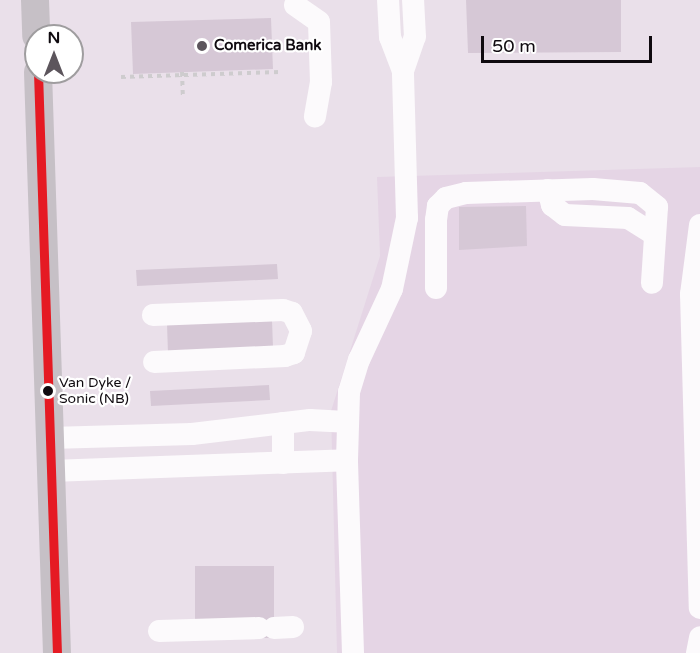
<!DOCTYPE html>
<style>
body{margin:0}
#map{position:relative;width:700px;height:653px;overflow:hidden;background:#eae0ea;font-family:"Varela Round",sans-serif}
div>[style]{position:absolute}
.built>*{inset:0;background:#e5d5e5}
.building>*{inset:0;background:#d6c8d6}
.path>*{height:4px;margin-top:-2px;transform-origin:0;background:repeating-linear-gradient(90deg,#ceccce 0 4.5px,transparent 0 9px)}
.minor>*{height:22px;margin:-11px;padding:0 11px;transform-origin:11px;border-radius:11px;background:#fcfafc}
.major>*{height:28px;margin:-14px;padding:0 14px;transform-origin:14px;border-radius:14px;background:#c6c0c6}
.bus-1>*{height:9px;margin:-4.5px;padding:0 4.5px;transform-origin:4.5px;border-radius:4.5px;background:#e51a23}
.dots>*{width:16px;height:16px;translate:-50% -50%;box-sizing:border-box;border:3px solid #fff;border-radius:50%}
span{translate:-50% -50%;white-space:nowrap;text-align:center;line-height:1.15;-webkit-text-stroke:4.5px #fff;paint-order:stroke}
.bus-label{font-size:14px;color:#0f0a0f}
.left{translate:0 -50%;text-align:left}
.poi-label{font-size:15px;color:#0f0a0f;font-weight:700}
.north{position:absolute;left:24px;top:24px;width:60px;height:60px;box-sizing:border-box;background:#fff;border:2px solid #9f9d9f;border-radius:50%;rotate:0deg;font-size:16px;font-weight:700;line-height:24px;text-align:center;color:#0f0a0f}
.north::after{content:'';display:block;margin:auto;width:21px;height:27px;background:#5c555c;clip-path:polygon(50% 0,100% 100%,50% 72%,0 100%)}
.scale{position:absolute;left:481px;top:36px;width:171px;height:27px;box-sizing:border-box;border:3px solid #0f0a0f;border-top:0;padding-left:8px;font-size:18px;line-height:21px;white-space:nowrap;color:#0f0a0f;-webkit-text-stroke:4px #fff;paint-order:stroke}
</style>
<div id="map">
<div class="built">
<div style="clip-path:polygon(700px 167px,700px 653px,337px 653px,331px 411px,380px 256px,377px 177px)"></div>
</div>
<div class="building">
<div style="clip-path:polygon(466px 0,621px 0,621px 52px,468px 53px)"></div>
<div style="clip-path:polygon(271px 18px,273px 69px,133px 74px,131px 22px)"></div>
<div style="clip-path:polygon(526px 206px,527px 246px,459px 250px,459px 207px)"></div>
<div style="clip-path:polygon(277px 264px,278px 279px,137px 286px,136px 270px)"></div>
<div style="clip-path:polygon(272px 320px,273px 347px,168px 354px,167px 324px)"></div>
<div style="clip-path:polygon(269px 385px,270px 400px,151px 406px,150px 391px)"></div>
<div style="clip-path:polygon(195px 566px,274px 566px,274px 638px,259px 638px,195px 620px)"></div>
</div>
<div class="path">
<div style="left:182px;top:72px;width:25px;rotate:88deg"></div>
<div style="left:121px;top:77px;width:159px;rotate:-1.8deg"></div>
</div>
<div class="minor">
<div style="left:295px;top:5px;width:29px;rotate:35deg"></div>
<div style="left:319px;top:22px;width:60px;rotate:88.1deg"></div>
<div style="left:321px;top:82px;width:35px;rotate:100deg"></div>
<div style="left:403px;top:71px;width:36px;rotate:-71deg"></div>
<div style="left:415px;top:37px;width:37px;rotate:-93deg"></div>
<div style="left:548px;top:190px;width:16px;rotate:75deg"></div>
<div style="left:552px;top:205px;width:16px;rotate:38deg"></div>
<div style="left:565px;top:215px;width:63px;rotate:2.7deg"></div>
<div style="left:628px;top:218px;width:32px;rotate:32deg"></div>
<div style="left:700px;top:225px;width:70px;rotate:97.4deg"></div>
<div style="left:691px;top:294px;width:314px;rotate:88.4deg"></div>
<div style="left:436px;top:288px;width:68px;rotate:-90deg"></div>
<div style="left:436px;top:220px;width:14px;rotate:-82deg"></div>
<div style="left:438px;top:206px;width:11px;rotate:-45deg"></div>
<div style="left:446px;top:198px;width:21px;rotate:-14deg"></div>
<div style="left:466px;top:193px;width:127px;rotate:-1.8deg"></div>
<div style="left:593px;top:189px;width:47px;rotate:4.9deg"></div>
<div style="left:640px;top:193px;width:22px;rotate:39deg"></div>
<div style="left:657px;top:207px;width:76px;rotate:93.8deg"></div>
<div style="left:153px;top:315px;width:130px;rotate:-2.2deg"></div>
<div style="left:283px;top:310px;width:9px;rotate:18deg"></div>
<div style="left:292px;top:313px;width:20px;rotate:63deg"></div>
<div style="left:301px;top:331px;width:23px;rotate:108deg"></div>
<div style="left:294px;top:353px;width:9px;rotate:162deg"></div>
<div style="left:285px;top:356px;width:131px;rotate:177.4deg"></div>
<div style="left:283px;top:423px;width:40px;rotate:90deg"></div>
<div style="left:50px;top:438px;width:142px;rotate:-1.6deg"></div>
<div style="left:192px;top:434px;width:119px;rotate:-6.8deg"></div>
<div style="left:310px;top:420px;width:36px;rotate:3deg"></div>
<div style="left:51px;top:471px;width:296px;rotate:-2.1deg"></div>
<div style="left:274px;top:628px;width:19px;rotate:-3deg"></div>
<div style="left:159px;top:631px;width:100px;rotate:-1.7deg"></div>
<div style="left:353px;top:653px;width:193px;rotate:-91.8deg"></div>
<div style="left:347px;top:460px;width:68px;rotate:-88.3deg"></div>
<div style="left:349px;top:392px;width:34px;rotate:-73deg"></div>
<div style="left:359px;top:360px;width:78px;rotate:-65.1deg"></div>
<div style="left:392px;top:289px;width:73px;rotate:-78.1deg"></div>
<div style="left:407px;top:218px;width:147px;rotate:-91.6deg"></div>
<div style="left:403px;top:71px;width:36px;rotate:-111deg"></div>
<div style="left:390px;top:37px;width:37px;rotate:-93deg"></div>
<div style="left:697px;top:653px;width:16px;rotate:-79deg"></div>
</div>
<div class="major">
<div style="left:35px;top:0;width:36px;rotate:88deg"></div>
<div style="left:38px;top:72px;width:581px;rotate:88.13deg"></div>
</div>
<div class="bus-1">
<div style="left:38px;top:72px;width:581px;rotate:88.13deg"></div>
</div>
<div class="dots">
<div style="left:202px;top:46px;background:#5c555c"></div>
<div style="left:48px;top:391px;background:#0f0a0f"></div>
</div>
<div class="bus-label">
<span class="left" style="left:59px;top:391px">Van Dyke /<br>Sonic (NB)</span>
</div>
<div class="poi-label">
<span class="left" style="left:214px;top:46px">Comerica Bank</span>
</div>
<div class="north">N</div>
<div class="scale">50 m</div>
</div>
